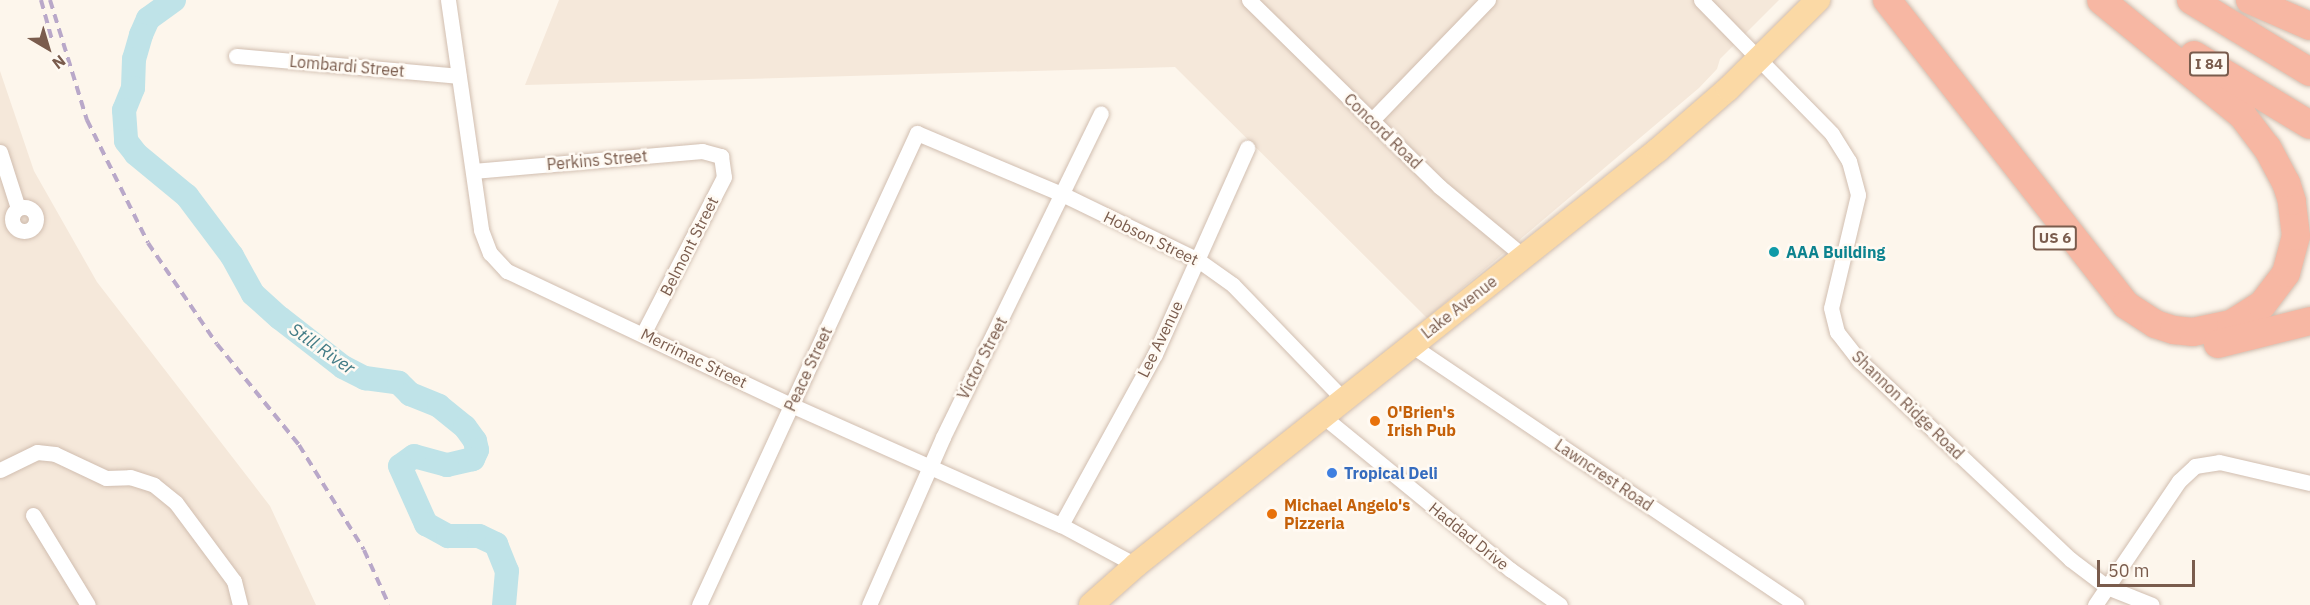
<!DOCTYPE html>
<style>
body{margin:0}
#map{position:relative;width:2310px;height:605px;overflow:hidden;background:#fdf6ec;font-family:"IBM Plex Sans",sans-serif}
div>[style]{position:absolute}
.residential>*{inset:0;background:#f5e8da}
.river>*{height:24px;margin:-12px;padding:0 12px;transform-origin:12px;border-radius:12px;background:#bfe3e8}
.roads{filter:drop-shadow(0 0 2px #d1beb0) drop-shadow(0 0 2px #d1beb0)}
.minor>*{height:15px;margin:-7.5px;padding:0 7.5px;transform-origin:7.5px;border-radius:7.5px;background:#fff}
.minor>.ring{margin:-7.5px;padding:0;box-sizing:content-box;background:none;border:15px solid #fff;border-radius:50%}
.primary>*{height:24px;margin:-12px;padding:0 12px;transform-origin:12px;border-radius:12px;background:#fbd9a5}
.motorway>*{height:28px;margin:-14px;padding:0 14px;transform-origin:14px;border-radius:14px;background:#f7b7a3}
.rail>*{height:4px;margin-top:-2px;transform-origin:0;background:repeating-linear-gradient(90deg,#b9a8c9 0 9px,transparent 0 15px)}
.dots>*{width:16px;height:16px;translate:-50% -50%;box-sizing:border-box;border:3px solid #fffaf3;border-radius:50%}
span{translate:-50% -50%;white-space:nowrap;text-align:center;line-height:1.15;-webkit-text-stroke:5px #fffaf3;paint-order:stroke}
.shield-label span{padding:2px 4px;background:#fffaf3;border:2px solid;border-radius:4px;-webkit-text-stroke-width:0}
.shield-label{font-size:15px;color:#7a5c4d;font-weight:700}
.street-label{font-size:16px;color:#7a5c4d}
.culture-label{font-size:16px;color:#0d838f;font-weight:700}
.left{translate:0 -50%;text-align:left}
.food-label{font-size:16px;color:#c56008;font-weight:700}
.shop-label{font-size:16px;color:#366cbe;font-weight:700}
.water-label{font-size:18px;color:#437c86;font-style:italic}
.north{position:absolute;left:18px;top:18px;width:60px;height:60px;-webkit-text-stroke:4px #fffaf3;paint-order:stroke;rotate:142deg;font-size:16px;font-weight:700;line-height:24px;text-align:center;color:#7a5c4d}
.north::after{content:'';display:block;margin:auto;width:21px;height:27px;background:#7a5c4d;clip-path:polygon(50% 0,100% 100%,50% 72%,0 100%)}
.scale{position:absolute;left:2097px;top:560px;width:98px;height:27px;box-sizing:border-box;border:3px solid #7a5c4d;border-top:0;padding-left:8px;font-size:18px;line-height:21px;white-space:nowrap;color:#7a5c4d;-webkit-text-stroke:4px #fffaf3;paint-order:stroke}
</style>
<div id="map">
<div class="residential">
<div style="clip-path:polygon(559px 0,1779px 0,1720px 59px,1717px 69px,1699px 88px,1427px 318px,1175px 67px,525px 85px)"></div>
<div style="clip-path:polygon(0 71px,34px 171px,97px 282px,270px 506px,316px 605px,0 605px)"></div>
</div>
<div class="river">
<div style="left:174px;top:0;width:32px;rotate:144deg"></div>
<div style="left:148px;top:19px;width:17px;rotate:114deg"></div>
<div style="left:141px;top:35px;width:25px;rotate:106deg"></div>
<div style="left:134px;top:59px;width:29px;rotate:92deg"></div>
<div style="left:133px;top:88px;width:24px;rotate:112deg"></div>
<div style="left:124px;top:110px;width:31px;rotate:86deg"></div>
<div style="left:126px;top:141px;width:16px;rotate:52deg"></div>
<div style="left:136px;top:154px;width:66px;rotate:39.5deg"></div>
<div style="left:187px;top:196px;width:75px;rotate:53.1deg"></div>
<div style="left:232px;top:256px;width:43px;rotate:61.1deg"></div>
<div style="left:253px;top:294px;width:36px;rotate:42deg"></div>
<div style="left:280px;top:318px;width:80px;rotate:37.9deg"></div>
<div style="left:343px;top:367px;width:25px;rotate:27deg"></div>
<div style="left:365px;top:378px;width:34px;rotate:8deg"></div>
<div style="left:399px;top:383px;width:16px;rotate:45deg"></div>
<div style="left:410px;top:394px;width:31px;rotate:22deg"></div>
<div style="left:439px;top:406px;width:33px;rotate:39deg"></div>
<div style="left:465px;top:427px;width:17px;rotate:54deg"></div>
<div style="left:475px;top:441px;width:9px;rotate:77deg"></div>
<div style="left:477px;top:450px;width:10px;rotate:114deg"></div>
<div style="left:473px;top:459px;width:27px;rotate:167deg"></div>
<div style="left:447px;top:465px;width:34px;rotate:-165deg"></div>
<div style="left:414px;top:456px;width:17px;rotate:144deg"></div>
<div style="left:400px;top:466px;width:64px;rotate:65.9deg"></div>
<div style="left:426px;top:524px;width:25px;rotate:29deg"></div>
<div style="left:448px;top:536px;width:31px"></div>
<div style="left:479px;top:536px;width:19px;rotate:25deg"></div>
<div style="left:496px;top:544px;width:29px;rotate:68deg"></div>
<div style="left:507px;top:571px;width:34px;rotate:95deg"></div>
</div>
<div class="roads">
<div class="minor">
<div style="left:448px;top:0;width:232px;rotate:81.8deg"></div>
<div style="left:481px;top:230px;width:25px;rotate:69deg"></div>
<div style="left:490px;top:253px;width:25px;rotate:47deg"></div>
<div style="left:507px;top:271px;width:314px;rotate:25.3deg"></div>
<div style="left:791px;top:405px;width:295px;rotate:24deg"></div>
<div style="left:1061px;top:525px;width:85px;rotate:28.1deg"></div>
<div style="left:1249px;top:0;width:267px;rotate:44.4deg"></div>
<div style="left:1440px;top:187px;width:108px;rotate:39.7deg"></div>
<div style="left:1701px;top:0;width:187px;rotate:45.6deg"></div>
<div style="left:1832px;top:134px;width:32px;rotate:58deg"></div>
<div style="left:1849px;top:161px;width:35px;rotate:75deg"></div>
<div style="left:1858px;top:195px;width:116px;rotate:103.4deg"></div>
<div style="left:1831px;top:308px;width:25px;rotate:76deg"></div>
<div style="left:1837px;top:332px;width:37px;rotate:52deg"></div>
<div style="left:1860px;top:361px;width:289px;rotate:43.3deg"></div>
<div style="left:2070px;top:559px;width:46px;rotate:37.1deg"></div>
<div style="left:2107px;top:587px;width:48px;rotate:21.8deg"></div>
<div style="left:236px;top:56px;width:223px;rotate:5.1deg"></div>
<div style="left:1372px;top:120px;width:167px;rotate:-46deg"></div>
<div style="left:0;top:152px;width:59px;rotate:72.2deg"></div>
<div style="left:473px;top:171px;width:230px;rotate:-5deg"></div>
<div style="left:702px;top:151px;width:20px;rotate:15deg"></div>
<div style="left:721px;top:156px;width:21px;rotate:82deg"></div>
<div style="left:724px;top:177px;width:177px;rotate:117.3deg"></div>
<div class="ring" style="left:12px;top:207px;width:9px;height:9px"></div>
<div style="left:1411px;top:345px;width:465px;rotate:34deg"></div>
<div style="left:1325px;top:418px;width:240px;rotate:39.3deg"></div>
<div style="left:1511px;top:570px;width:60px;rotate:35.5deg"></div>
<div style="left:0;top:470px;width:41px;rotate:-25.9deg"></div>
<div style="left:37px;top:452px;width:18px;rotate:6deg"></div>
<div style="left:55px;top:454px;width:56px;rotate:25.2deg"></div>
<div style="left:106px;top:478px;width:24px;rotate:-2deg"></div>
<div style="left:130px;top:477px;width:25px;rotate:18deg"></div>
<div style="left:154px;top:485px;width:28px;rotate:39deg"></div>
<div style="left:176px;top:503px;width:97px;rotate:53.4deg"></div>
<div style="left:234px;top:581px;width:25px;rotate:76deg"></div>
<div style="left:33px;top:515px;width:105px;rotate:58.6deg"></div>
<div style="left:1061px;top:525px;width:195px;rotate:-61.2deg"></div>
<div style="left:1155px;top:354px;width:226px;rotate:-65.9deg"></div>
<div style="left:699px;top:605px;width:520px;rotate:-65.21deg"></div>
<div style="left:917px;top:133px;width:160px;rotate:22.9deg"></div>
<div style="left:1064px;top:195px;width:149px;rotate:25.9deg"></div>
<div style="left:1198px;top:260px;width:43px;rotate:35.5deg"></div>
<div style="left:1233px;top:285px;width:161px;rotate:46deg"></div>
<div style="left:869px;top:605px;width:184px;rotate:-66.2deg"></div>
<div style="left:943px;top:437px;width:360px;rotate:-64deg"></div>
<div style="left:2095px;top:605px;width:150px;rotate:-55.9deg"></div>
<div style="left:2179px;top:481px;width:22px;rotate:-43deg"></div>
<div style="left:2195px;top:466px;width:24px;rotate:-9deg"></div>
<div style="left:2219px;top:462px;width:93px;rotate:13deg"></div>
</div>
<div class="primary">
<div style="left:1091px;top:605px;width:60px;rotate:-41.6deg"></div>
<div style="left:1136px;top:565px;width:667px;rotate:-38.49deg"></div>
<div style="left:1658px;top:150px;width:93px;rotate:-41.1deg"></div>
<div style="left:1728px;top:89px;width:127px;rotate:-44.7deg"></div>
</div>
<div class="motorway">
<div style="left:1887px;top:0;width:387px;rotate:51.9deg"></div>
<div style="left:2126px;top:305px;width:35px;rotate:33deg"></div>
<div style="left:2155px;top:324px;width:20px;rotate:18deg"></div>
<div style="left:2174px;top:330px;width:19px;rotate:6deg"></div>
<div style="left:2193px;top:332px;width:39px;rotate:-12deg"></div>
<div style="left:2231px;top:324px;width:36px;rotate:-32deg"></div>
<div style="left:2262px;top:305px;width:40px;rotate:-53deg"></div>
<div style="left:2286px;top:273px;width:38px;rotate:-75deg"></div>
<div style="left:2296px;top:236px;width:35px;rotate:-97deg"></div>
<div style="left:2292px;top:201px;width:19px;rotate:-108deg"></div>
<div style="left:2286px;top:183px;width:40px;rotate:-118deg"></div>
<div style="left:2267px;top:148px;width:40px;rotate:-127deg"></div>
<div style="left:2243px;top:116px;width:183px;rotate:-140.8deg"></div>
<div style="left:2191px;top:0;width:139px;rotate:31.2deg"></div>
<div style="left:2250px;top:0;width:65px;rotate:23.4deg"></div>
<div style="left:2194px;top:55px;width:135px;rotate:31.1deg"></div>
<div style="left:2218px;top:344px;width:95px;rotate:-14deg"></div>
</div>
</div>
<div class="rail">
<div style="left:41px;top:0;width:41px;rotate:74.6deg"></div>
<div style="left:50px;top:0;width:126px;rotate:72.9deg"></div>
<div style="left:87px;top:120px;width:137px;rotate:63.6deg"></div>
<div style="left:148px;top:243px;width:122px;rotate:55.7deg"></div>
<div style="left:217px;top:344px;width:130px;rotate:50.9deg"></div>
<div style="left:299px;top:445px;width:123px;rotate:58.2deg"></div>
<div style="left:364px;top:550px;width:60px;rotate:65.6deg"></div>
</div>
<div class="dots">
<div style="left:1774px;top:252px;background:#0f9aa8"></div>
<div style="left:1375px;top:421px;background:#e8710a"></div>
<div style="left:1332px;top:473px;background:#3f7fe0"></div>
<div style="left:1272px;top:514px;background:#e8710a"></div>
</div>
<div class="shield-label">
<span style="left:2209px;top:64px">I 84</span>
<span style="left:2055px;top:238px">US 6</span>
</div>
<div class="street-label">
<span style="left:347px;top:66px;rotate:5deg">Lombardi Street</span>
<span style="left:1383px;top:131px;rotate:44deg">Concord Road</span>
<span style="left:597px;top:160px;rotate:-5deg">Perkins Street</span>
<span style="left:1151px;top:238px;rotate:26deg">Hobson Street</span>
<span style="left:689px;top:246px;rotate:-63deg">Belmont Street</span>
<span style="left:1459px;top:307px;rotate:-38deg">Lake Avenue</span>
<span style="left:1160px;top:339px;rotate:-64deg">Lee Avenue</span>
<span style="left:694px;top:358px;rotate:26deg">Merrimac Street</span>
<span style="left:982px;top:358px;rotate:-63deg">Victor Street</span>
<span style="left:808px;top:369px;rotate:-65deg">Peace Street</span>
<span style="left:1908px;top:405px;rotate:44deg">Shannon Ridge Road</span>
<span style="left:1604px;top:475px;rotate:34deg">Lawncrest Road</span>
<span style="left:1469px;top:536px;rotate:39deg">Haddad Drive</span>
</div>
<div class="culture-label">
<span class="left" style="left:1786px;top:252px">AAA Building</span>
</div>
<div class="food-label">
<span class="left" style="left:1387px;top:421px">O'Brien's<br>Irish Pub</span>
<span class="left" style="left:1284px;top:514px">Michael Angelo's<br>Pizzeria</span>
</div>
<div class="shop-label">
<span class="left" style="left:1344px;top:473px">Tropical Deli</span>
</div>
<div class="water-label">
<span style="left:322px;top:349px;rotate:35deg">Still River</span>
</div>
<div class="north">N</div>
<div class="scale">50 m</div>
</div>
